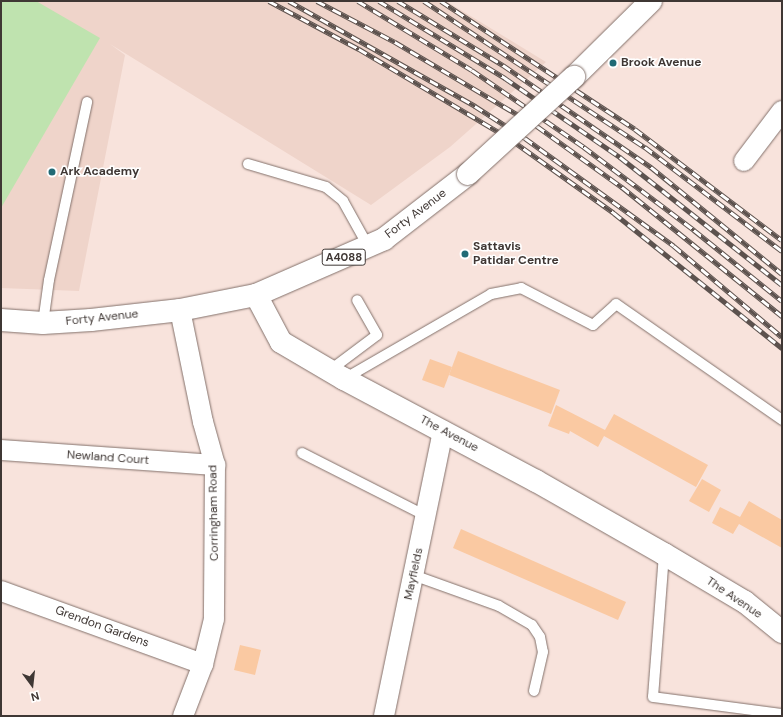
<!DOCTYPE html>
<style>
body{margin:0}
#map{position:relative;width:783px;height:717px;overflow:hidden;background:#f8e3dc;font-family:"DM Sans",sans-serif}
div>[style]{position:absolute}
.built>*{inset:0;background:#efd4ca}
.green>*{inset:0;background:#bfe3af}
.building>*{inset:0;background:#fac9a2}
.roads{filter:drop-shadow(0 0 1px #83716b) drop-shadow(0 0 1px #83716b)}
.service>*{height:10px;margin:-5px;padding:0 5px;transform-origin:5px;border-radius:5px;background:#fff}
.minor>*{height:20px;margin:-10px;padding:0 10px;transform-origin:10px;border-radius:10px;background:#fff}
.tertiary>*{height:22px;margin:-11px;padding:0 11px;transform-origin:11px;border-radius:11px;background:#fff}
.primary>*{height:22px;margin:-11px;padding:0 11px;transform-origin:11px;border-radius:11px;background:#fff}
.rail>*{height:4.5px;margin-top:-2.25px;transform-origin:0;background:repeating-linear-gradient(90deg,#fff 0 9px,#5c524e 0 18px);box-sizing:border-box;border-block:1px solid #5c524e}
.bridges{filter:drop-shadow(0 0 1px #83716b) drop-shadow(0 0 1px #83716b)}
.primary-bridge>*{height:22px;margin:-11px;padding:0 11px;transform-origin:11px;border-radius:11px;background:#fff}
.dots>*{width:11px;height:11px;translate:-50% -50%;box-sizing:border-box;border:2px solid #fff;border-radius:50%}
span{translate:-50% -50%;white-space:nowrap;text-align:center;line-height:1.15;-webkit-text-stroke:3px #fff;paint-order:stroke}
.shield-label span{padding:1px 3px;background:#fff;border:1px solid;border-radius:3px;-webkit-text-stroke-width:0}
.shield-label{font-size:11px;color:#3f3734;font-weight:700}
.poi-label{font-size:12px;color:#3f3734;font-weight:700}
.left{translate:0 -50%;text-align:left}
.street-label{font-size:12px;color:#3f3734}
.frame{position:absolute;inset:0;border:2px solid #3f3734;pointer-events:none}
.north{position:absolute;left:12px;top:665px;width:40px;height:40px;-webkit-text-stroke:3px #fff;paint-order:stroke;rotate:165deg;font-size:11px;font-weight:700;line-height:16px;text-align:center;color:#3f3734}
.north::after{content:'';display:block;margin:auto;width:14px;height:18px;background:#3f3734;clip-path:polygon(50% 0,100% 100%,50% 72%,0 100%)}
</style>
<div id="map">
<div class="built">
<div style="clip-path:polygon(1px 1px,446px 1px,546px 62px,450px 147px,371px 205px,110px 44px,125px 55px,79px 291px,1px 288px)"></div>
</div>
<div class="green">
<div style="clip-path:polygon(1px 1px,36px 1px,100px 38px,1px 208px)"></div>
</div>
<div class="building">
<div style="clip-path:polygon(458px 351px,560px 390px,551px 414px,449px 375px)"></div>
<div style="clip-path:polygon(430px 359px,452px 367px,444px 388px,422px 380px)"></div>
<div style="clip-path:polygon(556px 405px,605px 430px,614px 414px,708px 465px,696px 487px,604px 436px,598px 447px,570px 431px,569px 434px,548px 426px)"></div>
<div style="clip-path:polygon(702px 479px,721px 490px,709px 512px,689px 501px)"></div>
<div style="clip-path:polygon(749px 501px,782px 520px,782px 548px,739px 524px,733px 534px,712px 523px,720px 507px,740px 517px)"></div>
<div style="clip-path:polygon(461px 529px,626px 602px,618px 620px,453px 548px)"></div>
<div style="clip-path:polygon(240px 645px,261px 650px,255px 675px,234px 670px)"></div>
</div>
<div class="roads">
<div class="service">
<div style="left:248px;top:164px;width:81px;rotate:16.4deg"></div>
<div style="left:326px;top:187px;width:22px;rotate:39deg"></div>
<div style="left:343px;top:201px;width:51px;rotate:60.9deg"></div>
<div style="left:43px;top:323px;width:43px;rotate:-82.1deg"></div>
<div style="left:49px;top:280px;width:182px;rotate:-77.9deg"></div>
<div style="left:329px;top:371px;width:60px;rotate:-36.9deg"></div>
<div style="left:377px;top:335px;width:40px;rotate:-119.7deg"></div>
<div style="left:344px;top:379px;width:170px;rotate:-30deg"></div>
<div style="left:491px;top:294px;width:31px;rotate:-11deg"></div>
<div style="left:521px;top:288px;width:81px;rotate:27.2deg"></div>
<div style="left:593px;top:325px;width:31px;rotate:-42deg"></div>
<div style="left:616px;top:304px;width:203px;rotate:34.9deg"></div>
<div style="left:302px;top:453px;width:139px;rotate:26.9deg"></div>
<div style="left:664px;top:554px;width:143px;rotate:94.4deg"></div>
<div style="left:653px;top:697px;width:130px;rotate:7.5deg"></div>
<div style="left:413px;top:575px;width:91px;rotate:19.8deg"></div>
<div style="left:499px;top:606px;width:38px;rotate:30deg"></div>
<div style="left:532px;top:625px;width:14px;rotate:56deg"></div>
<div style="left:540px;top:637px;width:15px;rotate:79deg"></div>
<div style="left:543px;top:652px;width:40px;rotate:103deg"></div>
</div>
<div class="minor">
<div style="left:744px;top:161px;width:63px;rotate:-52.8deg"></div>
<div style="left:180px;top:310px;width:114px;rotate:78.4deg"></div>
<div style="left:203px;top:422px;width:45px;rotate:74.4deg"></div>
<div style="left:215px;top:465px;width:154px;rotate:90.4deg"></div>
<div style="left:214px;top:619px;width:46px;rotate:103.7deg"></div>
<div style="left:203px;top:664px;width:56px;rotate:111deg"></div>
<div style="left:1px;top:450px;width:215px;rotate:4deg"></div>
<div style="left:1px;top:591px;width:215px;rotate:19.9deg"></div>
<div style="left:384px;top:716px;width:291px;rotate:-78.3deg"></div>
</div>
<div class="tertiary">
<div style="left:256px;top:295px;width:53px;rotate:62deg"></div>
<div style="left:281px;top:342px;width:73px;rotate:30.4deg"></div>
<div style="left:344px;top:379px;width:217px;rotate:28deg"></div>
<div style="left:536px;top:481px;width:147px;rotate:29.7deg"></div>
<div style="left:664px;top:554px;width:94px;rotate:30.7deg"></div>
<div style="left:745px;top:602px;width:48px;rotate:39deg"></div>
</div>
<div class="primary">
<div style="left:574px;top:77px;width:108px;rotate:-44.6deg"></div>
<div style="left:1px;top:320px;width:42px;rotate:4.1deg"></div>
<div style="left:43px;top:323px;width:48px;rotate:-3.6deg"></div>
<div style="left:91px;top:320px;width:90px;rotate:-6.4deg"></div>
<div style="left:180px;top:310px;width:77px;rotate:-11.2deg"></div>
<div style="left:256px;top:295px;width:140px;rotate:-23.6deg"></div>
<div style="left:384px;top:239px;width:106px;rotate:-37.7deg"></div>
</div>
</div>
<div class="rail">
<div style="left:269px;top:1px;width:102px;rotate:28.1deg"></div>
<div style="left:359px;top:49px;width:174px;rotate:30.7deg"></div>
<div style="left:509px;top:138px;width:129px;rotate:35.5deg"></div>
<div style="left:614px;top:213px;width:216px;rotate:38.8deg"></div>
<div style="left:289px;top:1px;width:214px;rotate:29.4deg"></div>
<div style="left:475px;top:106px;width:59px;rotate:32.6deg"></div>
<div style="left:525px;top:138px;width:184px;rotate:35.9deg"></div>
<div style="left:674px;top:246px;width:141px;rotate:40.1deg"></div>
<div style="left:317px;top:1px;width:88px;rotate:27.7deg"></div>
<div style="left:395px;top:42px;width:165px;rotate:30.6deg"></div>
<div style="left:537px;top:126px;width:105px;rotate:35.7deg"></div>
<div style="left:622px;top:187px;width:206px;rotate:38.9deg"></div>
<div style="left:358px;top:1px;width:133px;rotate:31.2deg"></div>
<div style="left:472px;top:70px;width:136px;rotate:34.5deg"></div>
<div style="left:584px;top:147px;width:138px;rotate:37deg"></div>
<div style="left:694px;top:230px;width:113px;rotate:38.9deg"></div>
<div style="left:379px;top:1px;width:148px;rotate:31.4deg"></div>
<div style="left:505px;top:78px;width:140px;rotate:34.5deg"></div>
<div style="left:620px;top:157px;width:206px;rotate:38.3deg"></div>
<div style="left:398px;top:1px;width:123px;rotate:31.4deg"></div>
<div style="left:503px;top:65px;width:180px;rotate:34.6deg"></div>
<div style="left:651px;top:167px;width:169px;rotate:39.2deg"></div>
<div style="left:424px;top:1px;width:265px;rotate:33.5deg"></div>
<div style="left:645px;top:147px;width:172px;rotate:37.2deg"></div>
<div style="left:441px;top:1px;width:232px;rotate:33.4deg"></div>
<div style="left:635px;top:129px;width:184px;rotate:37.1deg"></div>
</div>
<div class="bridges">
<div class="primary-bridge">
<div style="left:468px;top:174px;width:144px;rotate:-42.5deg"></div>
</div>
</div>
<div class="dots">
<div style="left:613px;top:63px;background:#216a75"></div>
<div style="left:52px;top:172px;background:#216a75"></div>
<div style="left:465px;top:254px;background:#216a75"></div>
</div>
<div class="shield-label">
<span style="left:344px;top:257px">A4088</span>
</div>
<div class="poi-label">
<span class="left" style="left:621px;top:63px">Brook Avenue</span>
<span class="left" style="left:60px;top:172px">Ark Academy</span>
<span class="left" style="left:473px;top:254px">Sattavis<br>Patidar Centre</span>
</div>
<div class="street-label">
<span style="left:416px;top:214px;rotate:-37deg">Forty Avenue</span>
<span style="left:102px;top:318px;rotate:-6deg">Forty Avenue</span>
<span style="left:449px;top:434px;rotate:28deg">The Avenue</span>
<span style="left:108px;top:458px;rotate:4deg">Newland Court</span>
<span style="left:214px;top:513px;rotate:-91deg">Corringham Road</span>
<span style="left:414px;top:574px;rotate:-78deg">Mayfields</span>
<span style="left:734px;top:598px;rotate:34deg">The Avenue</span>
<span style="left:102px;top:627px;rotate:20deg">Grendon Gardens</span>
</div>
<div class="frame"></div>
<div class="north">N</div>
</div>
